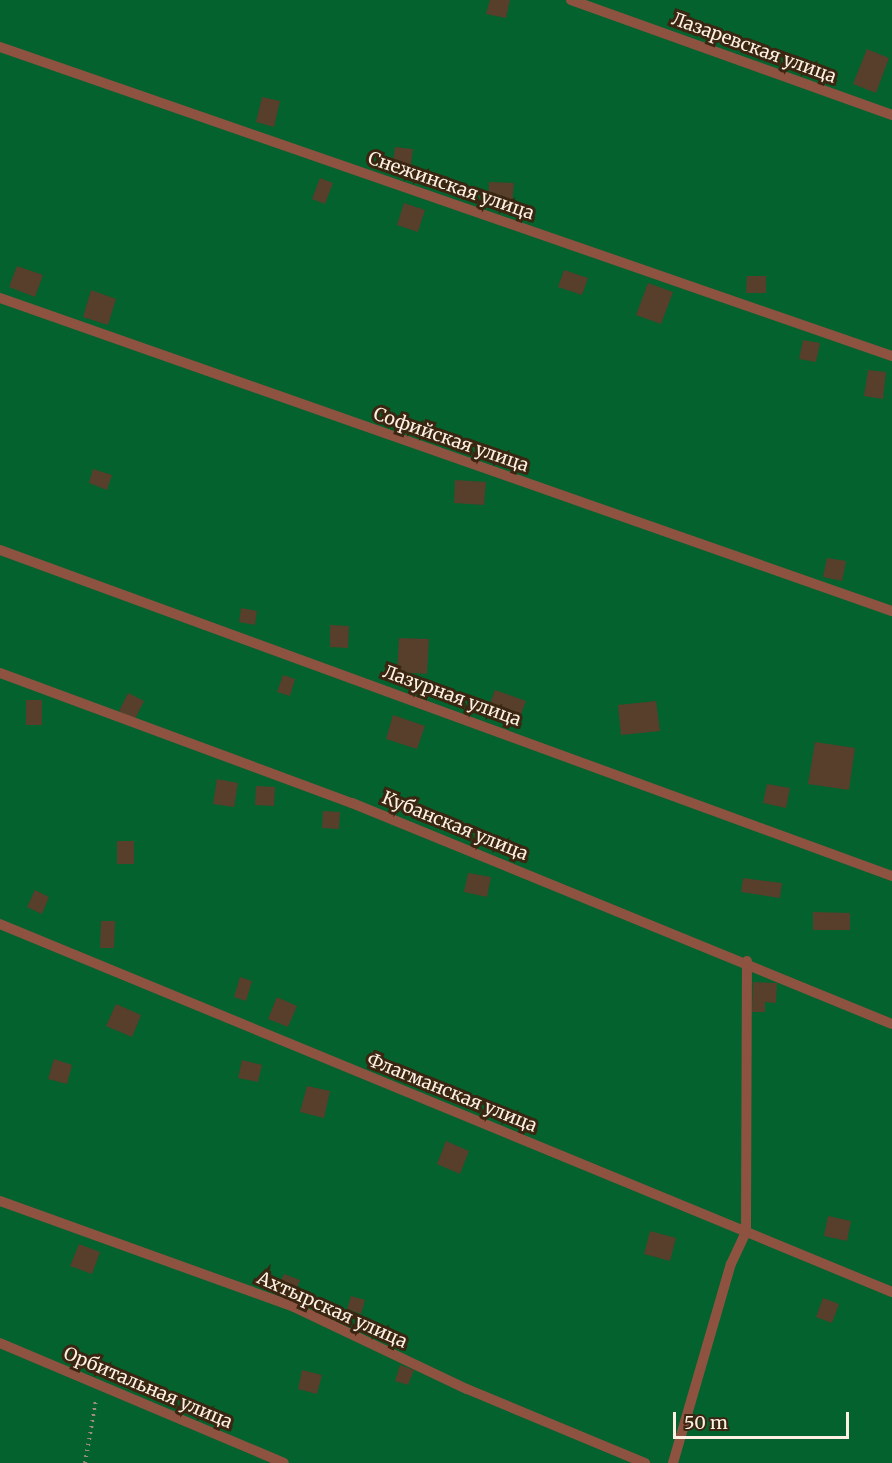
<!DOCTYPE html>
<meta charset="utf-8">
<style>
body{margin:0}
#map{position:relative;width:892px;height:1463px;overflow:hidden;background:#3a2611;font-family:Merriweather,serif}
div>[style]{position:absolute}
.green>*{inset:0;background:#03622d}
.building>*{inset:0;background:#573f2c}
.path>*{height:4px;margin-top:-2px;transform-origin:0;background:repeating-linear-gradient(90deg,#9d8d7c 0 1.5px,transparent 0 6px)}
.service>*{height:10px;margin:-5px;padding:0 5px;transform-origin:5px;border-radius:5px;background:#8e5240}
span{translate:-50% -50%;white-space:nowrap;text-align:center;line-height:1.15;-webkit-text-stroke:6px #3a2611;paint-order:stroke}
.street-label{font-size:18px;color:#fef1e4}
.scale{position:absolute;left:673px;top:1412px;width:176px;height:27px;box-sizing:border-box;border:3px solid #fef1e4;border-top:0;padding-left:8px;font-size:18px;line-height:21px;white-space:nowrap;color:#fef1e4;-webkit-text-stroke:4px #3a2611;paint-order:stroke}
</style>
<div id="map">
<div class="green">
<div style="clip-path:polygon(0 0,892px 0,892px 1463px,0 1463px)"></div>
</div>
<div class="building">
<div style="clip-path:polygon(490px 0,510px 0,506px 18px,486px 14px)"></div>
<div style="clip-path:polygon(867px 49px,889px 58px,876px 93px,853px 84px)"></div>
<div style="clip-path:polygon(262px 97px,280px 101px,274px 127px,256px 122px)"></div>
<div style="clip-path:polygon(395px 147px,413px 149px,410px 172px,392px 169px)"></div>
<div style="clip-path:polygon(320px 178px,333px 183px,325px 204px,312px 199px)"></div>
<div style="clip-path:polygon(489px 182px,514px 183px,512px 204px,488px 202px)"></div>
<div style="clip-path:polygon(404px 203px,425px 210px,418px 232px,397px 225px)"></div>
<div style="clip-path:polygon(17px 266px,43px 275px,35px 297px,9px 287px)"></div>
<div style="clip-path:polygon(564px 270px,588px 278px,582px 295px,558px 287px)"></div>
<div style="clip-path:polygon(747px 276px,766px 276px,766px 293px,746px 293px)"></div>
<div style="clip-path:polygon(648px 283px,673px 292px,661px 324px,636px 315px)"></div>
<div style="clip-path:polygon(91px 290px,116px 299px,108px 325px,83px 317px)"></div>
<div style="clip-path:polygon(803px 340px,820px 343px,816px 362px,799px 359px)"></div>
<div style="clip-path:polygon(868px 370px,886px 372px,883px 399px,864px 396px)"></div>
<div style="clip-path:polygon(93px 469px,112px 475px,107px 490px,89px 483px)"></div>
<div style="clip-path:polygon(455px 480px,486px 482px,484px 505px,454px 503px)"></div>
<div style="clip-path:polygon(827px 558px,846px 561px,842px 581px,823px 577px)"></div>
<div style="clip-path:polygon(241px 608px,257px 611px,255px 625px,239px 622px)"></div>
<div style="clip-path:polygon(330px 625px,349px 626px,348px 648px,330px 647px)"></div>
<div style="clip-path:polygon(399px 638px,429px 639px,427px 674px,397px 672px)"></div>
<div style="clip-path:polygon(283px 675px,295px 679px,290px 696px,277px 692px)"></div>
<div style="clip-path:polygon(495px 690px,526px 701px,518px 723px,487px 712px)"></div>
<div style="clip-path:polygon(128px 693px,144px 701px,135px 719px,119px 711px)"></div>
<div style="clip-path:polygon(26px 700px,42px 700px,42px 725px,26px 725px)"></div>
<div style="clip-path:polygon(656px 701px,660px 731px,621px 735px,618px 705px)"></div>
<div style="clip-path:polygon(393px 715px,425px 726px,417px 749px,386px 739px)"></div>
<div style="clip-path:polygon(815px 742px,855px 748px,849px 790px,808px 784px)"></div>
<div style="clip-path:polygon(217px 779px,238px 783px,234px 807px,213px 804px)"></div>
<div style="clip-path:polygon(767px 784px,790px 788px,786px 808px,763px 803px)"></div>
<div style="clip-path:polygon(256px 786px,275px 787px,274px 806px,255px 805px)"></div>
<div style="clip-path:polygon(323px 811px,340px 812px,339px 829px,322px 828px)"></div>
<div style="clip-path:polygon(117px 841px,134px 841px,134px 864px,117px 864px)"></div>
<div style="clip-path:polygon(468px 873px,491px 877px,487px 897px,464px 892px)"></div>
<div style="clip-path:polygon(743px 878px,782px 883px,780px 898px,741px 892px)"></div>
<div style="clip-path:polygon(35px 890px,49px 897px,42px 914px,27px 907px)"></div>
<div style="clip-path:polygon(813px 912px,850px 913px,850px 930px,813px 930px)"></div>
<div style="clip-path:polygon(101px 921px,115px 921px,114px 948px,100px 948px)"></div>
<div style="clip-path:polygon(240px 977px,252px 981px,246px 1001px,234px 997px)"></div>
<div style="clip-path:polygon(753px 982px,777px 983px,776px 1003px,765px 1002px,765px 1012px,752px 1012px)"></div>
<div style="clip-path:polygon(277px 997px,297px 1006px,288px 1027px,268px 1019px)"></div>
<div style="clip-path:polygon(116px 1004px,141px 1015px,132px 1037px,106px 1026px)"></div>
<div style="clip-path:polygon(54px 1059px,72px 1065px,67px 1084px,48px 1079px)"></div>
<div style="clip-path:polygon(242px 1060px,262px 1065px,258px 1082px,238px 1078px)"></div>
<div style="clip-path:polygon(307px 1086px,330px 1091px,324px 1118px,300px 1112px)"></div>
<div style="clip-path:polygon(446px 1141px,469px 1151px,460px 1174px,437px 1164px)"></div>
<div style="clip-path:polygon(828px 1216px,851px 1221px,847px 1241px,824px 1236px)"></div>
<div style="clip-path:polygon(650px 1231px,676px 1238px,670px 1261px,644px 1254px)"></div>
<div style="clip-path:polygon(79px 1244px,100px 1252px,92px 1274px,70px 1266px)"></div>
<div style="clip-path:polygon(284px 1274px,300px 1280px,295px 1294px,278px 1287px)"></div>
<div style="clip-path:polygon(351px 1296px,365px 1300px,361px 1314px,347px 1309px)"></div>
<div style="clip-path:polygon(823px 1298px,839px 1304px,832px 1323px,816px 1317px)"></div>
<div style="clip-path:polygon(400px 1365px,414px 1370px,408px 1385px,395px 1381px)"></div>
<div style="clip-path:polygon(302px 1370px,322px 1375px,317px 1394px,298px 1389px)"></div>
</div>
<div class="path">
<div style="left:85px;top:1463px;width:64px;rotate:-80.1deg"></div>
</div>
<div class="service">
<div style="left:571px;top:0;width:341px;rotate:19.7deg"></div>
<div style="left:0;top:47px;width:944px;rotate:19.11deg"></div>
<div style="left:0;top:298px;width:945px;rotate:19.34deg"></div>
<div style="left:0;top:550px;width:950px;rotate:20.08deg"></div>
<div style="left:0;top:673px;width:375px;rotate:20.3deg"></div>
<div style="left:352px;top:803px;width:583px;rotate:22.26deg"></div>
<div style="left:0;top:924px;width:965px;rotate:22.42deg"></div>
<div style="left:0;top:1201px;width:313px;rotate:19.8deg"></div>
<div style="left:294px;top:1307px;width:191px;rotate:25.4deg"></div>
<div style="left:467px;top:1389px;width:193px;rotate:22.6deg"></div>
<div style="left:0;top:1343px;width:308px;rotate:22.9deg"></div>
<div style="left:673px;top:1463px;width:207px;rotate:-73.8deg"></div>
<div style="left:731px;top:1264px;width:35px;rotate:-65deg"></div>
<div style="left:746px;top:1232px;width:271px;rotate:-89.8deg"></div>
</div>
<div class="street-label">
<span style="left:754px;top:48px;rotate:20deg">Лазаревская улица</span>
<span style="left:451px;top:186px;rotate:19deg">Снежинская улица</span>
<span style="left:451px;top:440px;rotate:19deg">Софийская улица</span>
<span style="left:452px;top:696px;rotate:20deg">Лазурная улица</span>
<span style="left:455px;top:826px;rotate:22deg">Кубанская улица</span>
<span style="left:452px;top:1093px;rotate:22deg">Флагманская улица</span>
<span style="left:332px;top:1310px;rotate:24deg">Ахтырская улица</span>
<span style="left:148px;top:1388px;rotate:23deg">Орбитальная улица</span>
</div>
<div class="scale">50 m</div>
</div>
